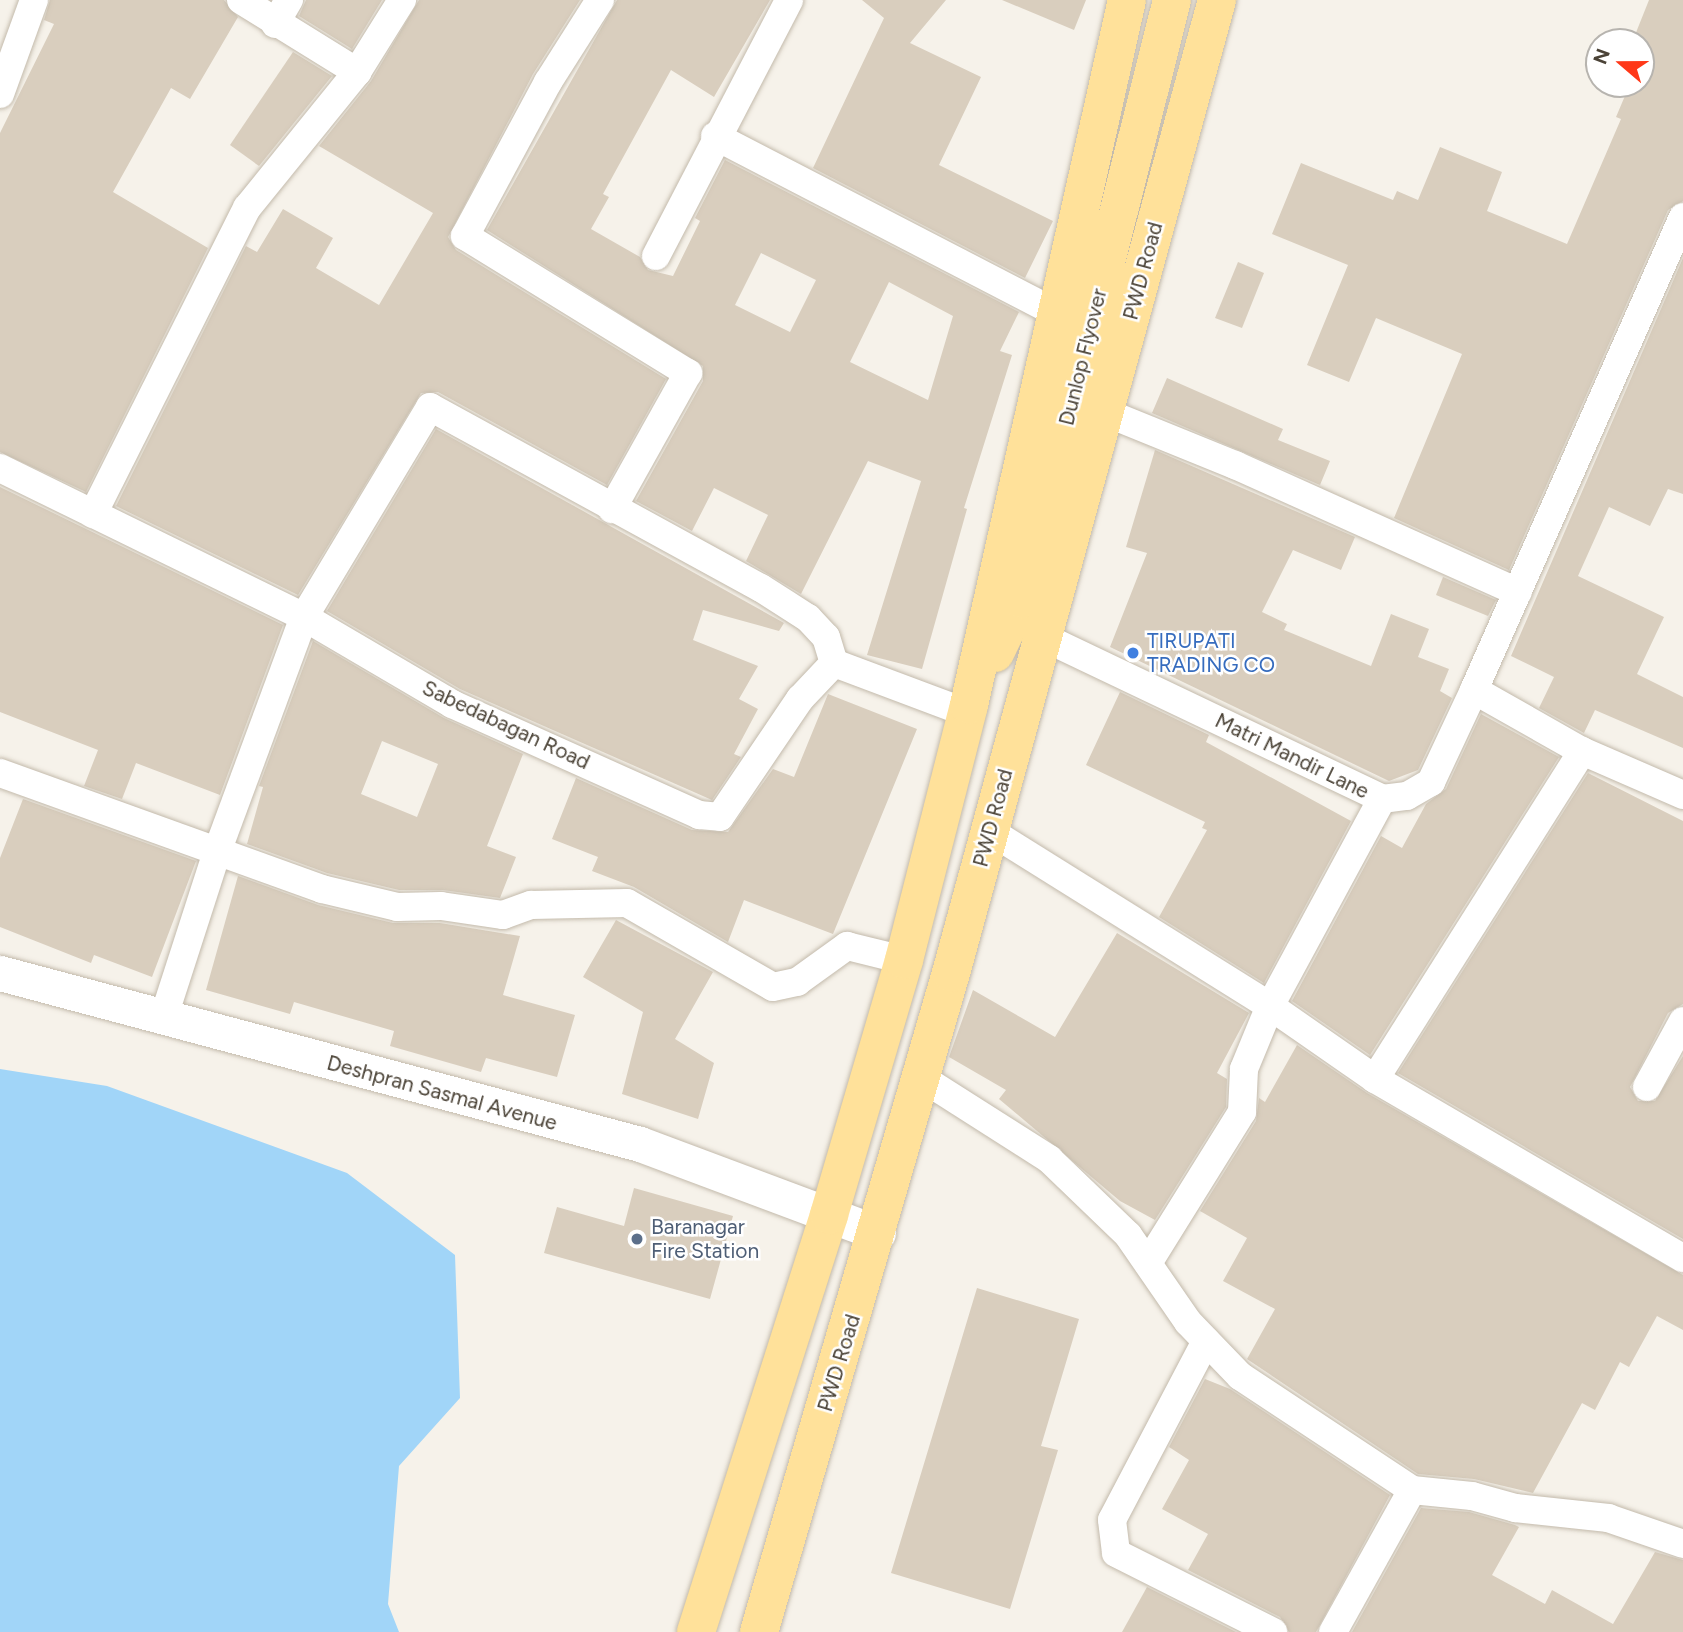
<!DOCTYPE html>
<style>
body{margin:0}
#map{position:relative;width:1683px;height:1632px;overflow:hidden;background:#f6f2ea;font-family:Figtree,sans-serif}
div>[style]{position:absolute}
.water>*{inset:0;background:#a1d5f8}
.building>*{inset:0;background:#d9cebe}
.roads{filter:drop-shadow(0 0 2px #c3baab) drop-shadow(0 0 2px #c3baab)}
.minor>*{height:28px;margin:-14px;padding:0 14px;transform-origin:14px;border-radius:14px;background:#fff}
.tertiary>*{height:35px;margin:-17.5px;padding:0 17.5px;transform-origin:17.5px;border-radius:17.5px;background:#fff}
.primary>*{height:38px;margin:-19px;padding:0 19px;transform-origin:19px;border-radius:19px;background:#ffe19a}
.dots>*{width:19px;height:19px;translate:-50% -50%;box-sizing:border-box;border:4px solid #fff;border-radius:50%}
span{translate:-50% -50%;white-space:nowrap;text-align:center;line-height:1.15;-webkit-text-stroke:5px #fff;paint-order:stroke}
.street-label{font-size:21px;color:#4b4337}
.shop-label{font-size:21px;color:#366cbe}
.left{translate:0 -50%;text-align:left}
.service-label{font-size:21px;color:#4e5e75}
.north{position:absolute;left:1585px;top:28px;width:70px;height:70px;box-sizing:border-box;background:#fff;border:2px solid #b7b4af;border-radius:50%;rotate:290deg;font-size:19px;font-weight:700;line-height:28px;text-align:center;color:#4b4337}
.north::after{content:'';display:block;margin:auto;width:24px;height:32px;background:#ff3818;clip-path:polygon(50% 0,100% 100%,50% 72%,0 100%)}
</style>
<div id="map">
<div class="water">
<div style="clip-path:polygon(0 1069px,107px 1086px,347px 1173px,455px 1255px,460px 1398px,399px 1466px,388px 1604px,399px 1632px,0 1632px)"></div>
</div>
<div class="building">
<div style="clip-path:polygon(50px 0,224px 0,238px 17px,190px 99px,171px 88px,113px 192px,208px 248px,86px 492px,0 452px,0 133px,54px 24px,44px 20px)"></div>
<div style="clip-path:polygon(306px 0,382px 0,352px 49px,299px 16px)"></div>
<div style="clip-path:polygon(419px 0,580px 0,533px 74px,448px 237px,456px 250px,666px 379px,607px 485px,438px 392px,421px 393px,298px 595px,116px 506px,246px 246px,257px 252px,283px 209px,333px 238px,316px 268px,379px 305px,433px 213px,319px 146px,371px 81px)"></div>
<div style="clip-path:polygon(evenodd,617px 0,770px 0,714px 97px,671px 70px,603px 194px,609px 197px,591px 229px,640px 257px,648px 270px,673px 276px,700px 221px,695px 218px,725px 160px,1019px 312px,1000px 351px,1012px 355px,964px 508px,967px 509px,922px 669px,867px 655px,921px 481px,868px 461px,801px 594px,746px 561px,768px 515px,714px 488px,692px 531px,636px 501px,703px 381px,703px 366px,487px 230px,617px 0,761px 253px,816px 280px,790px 332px,735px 305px,761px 253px,617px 0,889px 282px,953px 316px,928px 400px,850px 362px,889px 282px)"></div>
<div style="clip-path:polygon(862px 0,946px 0,910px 43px,981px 77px,939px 165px,1053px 221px,1025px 278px,813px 168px,884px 18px)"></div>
<div style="clip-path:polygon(1002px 0,1086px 0,1074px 30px)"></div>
<div style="clip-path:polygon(1649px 0,1683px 0,1683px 201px,1668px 210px,1509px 570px,1394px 518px,1462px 354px,1376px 318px,1349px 382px,1307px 365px,1348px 265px,1272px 234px,1301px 163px,1393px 200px,1397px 191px,1418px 200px,1440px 147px,1502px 172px,1487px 211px,1567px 244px,1621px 119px,1616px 117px,1630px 84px,1641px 84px,1645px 45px,1633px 40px)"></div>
<div style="clip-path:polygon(293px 52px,332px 76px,259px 166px,230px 145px)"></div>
<div style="clip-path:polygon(1683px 258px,1683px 494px,1668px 489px,1650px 526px,1609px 507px,1578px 576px,1664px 617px,1637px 674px,1683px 697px,1683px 748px,1595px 710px,1584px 733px,1539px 708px,1554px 677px,1511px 656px)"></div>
<div style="clip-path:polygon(1238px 262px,1264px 273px,1242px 328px,1215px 318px)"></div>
<div style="clip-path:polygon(1167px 378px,1283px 429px,1278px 440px,1330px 461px,1320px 485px,1152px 413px)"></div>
<div style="clip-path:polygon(436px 429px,784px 623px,779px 631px,703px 610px,693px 640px,758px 666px,739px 699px,758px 709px,734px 754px,741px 757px,712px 800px,460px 689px,327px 611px)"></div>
<div style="clip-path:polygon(1155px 450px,1355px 537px,1341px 570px,1293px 550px,1262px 612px,1287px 624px,1284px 630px,1371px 666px,1391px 614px,1429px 629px,1418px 657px,1449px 669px,1440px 691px,1452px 698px,1418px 770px,1389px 781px,1110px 647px,1147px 553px,1126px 547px)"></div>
<div style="clip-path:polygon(0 487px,283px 625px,220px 795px,136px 763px,122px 799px,84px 786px,98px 750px,0 712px)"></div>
<div style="clip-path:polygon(1443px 577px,1496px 600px,1488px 616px,1436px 595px)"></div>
<div style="clip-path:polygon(evenodd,313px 641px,444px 718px,523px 754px,487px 846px,516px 857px,500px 898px,443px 890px,399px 890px,327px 873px,247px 844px,263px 787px,259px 786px,313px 641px,382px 741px,438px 764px,417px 817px,361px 794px,382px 741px)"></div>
<div style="clip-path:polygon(1120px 692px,1209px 735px,1206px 742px,1351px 821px,1264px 983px,1159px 917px,1207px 830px,1202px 828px,1205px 822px,1086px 765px)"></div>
<div style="clip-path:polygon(828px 694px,917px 729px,833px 934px,744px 900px,728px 942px,634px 887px,592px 871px,598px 857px,552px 839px,576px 778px,692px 830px,728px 832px,773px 769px,794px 777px)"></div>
<div style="clip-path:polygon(1481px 714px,1559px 757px,1370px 1055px,1292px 1001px,1381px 836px,1402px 848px,1426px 804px,1446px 789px)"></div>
<div style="clip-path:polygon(1588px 773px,1683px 821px,1683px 1004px,1668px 1013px,1630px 1087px,1638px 1101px,1655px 1101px,1683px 1056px,1683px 1239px,1398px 1073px)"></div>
<div style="clip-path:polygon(23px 799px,196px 861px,152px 977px,94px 955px,91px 963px,0 927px,0 858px)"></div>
<div style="clip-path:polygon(238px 876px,318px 905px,393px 923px,440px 923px,520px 936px,503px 995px,575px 1015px,557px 1077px,486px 1058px,481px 1072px,390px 1046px,394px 1031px,294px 1002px,290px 1014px,206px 990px)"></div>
<div style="clip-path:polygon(616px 920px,713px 972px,675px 1039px,714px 1063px,698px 1119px,622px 1094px,643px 1012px,583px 977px)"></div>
<div style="clip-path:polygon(1117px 933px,1249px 1013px,1217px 1073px,1227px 1079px,1226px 1107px,1155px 1220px,1120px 1201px,999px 1099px,1006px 1090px,949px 1057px,973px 990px,1055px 1037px)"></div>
<div style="clip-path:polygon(1297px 1045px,1367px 1093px,1683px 1275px,1683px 1330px,1657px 1316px,1629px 1367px,1620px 1362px,1595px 1410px,1582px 1403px,1533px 1493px,1474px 1479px,1418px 1474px,1247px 1359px,1275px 1309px,1223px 1281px,1247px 1238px,1200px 1211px,1256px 1121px,1259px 1098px,1265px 1102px)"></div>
<div style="clip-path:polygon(634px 1188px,733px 1216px,710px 1299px,544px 1253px,557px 1207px,624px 1226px)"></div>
<div style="clip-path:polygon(977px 1288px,1079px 1319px,1041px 1446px,1058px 1450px,1010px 1609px,891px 1573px)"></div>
<div style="clip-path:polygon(1205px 1379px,1230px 1389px,1390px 1495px,1316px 1632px,1289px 1632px,1280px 1617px,1188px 1570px,1208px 1534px,1162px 1509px,1189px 1460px,1169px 1447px)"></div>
<div style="clip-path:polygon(1421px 1508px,1469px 1512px,1515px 1525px,1519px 1527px,1492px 1575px,1545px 1604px,1552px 1590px,1613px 1624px,1655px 1552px,1683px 1560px,1683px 1632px,1352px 1632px)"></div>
<div style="clip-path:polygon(1147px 1587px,1236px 1632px,1122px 1632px)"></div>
</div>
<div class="roads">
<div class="minor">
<div style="left:241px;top:0;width:137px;rotate:31.8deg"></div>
<div style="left:357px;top:72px;width:85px;rotate:-58deg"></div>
<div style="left:600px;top:0;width:97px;rotate:122.4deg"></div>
<div style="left:548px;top:82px;width:175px;rotate:118.3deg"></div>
<div style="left:465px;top:236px;width:262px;rotate:31.6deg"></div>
<div style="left:688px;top:373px;width:156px;rotate:119.2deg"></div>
<div style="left:275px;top:24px;width:28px;rotate:-60deg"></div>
<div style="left:0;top:94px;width:100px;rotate:-70.1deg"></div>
<div style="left:715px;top:136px;width:381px;rotate:27.4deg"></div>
<div style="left:656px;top:256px;width:288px;rotate:-62.5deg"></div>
<div style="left:1102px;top:411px;width:144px;rotate:22.1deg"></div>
<div style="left:1235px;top:465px;width:310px;rotate:24.2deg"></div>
<div style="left:0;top:468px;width:339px;rotate:26.1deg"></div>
<div style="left:304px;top:617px;width:172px;rotate:30.4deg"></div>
<div style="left:452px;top:704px;width:271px;rotate:24.2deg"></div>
<div style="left:699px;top:815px;width:21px;rotate:5deg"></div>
<div style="left:720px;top:817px;width:143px;rotate:-55.9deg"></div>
<div style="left:800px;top:699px;width:50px;rotate:-46.6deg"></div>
<div style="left:834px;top:663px;width:142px;rotate:20.6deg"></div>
<div style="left:93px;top:514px;width:343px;rotate:-63.3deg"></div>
<div style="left:247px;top:208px;width:175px;rotate:-51deg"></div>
<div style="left:1041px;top:636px;width:378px;rotate:25.5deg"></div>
<div style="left:1382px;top:799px;width:25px;rotate:-7deg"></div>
<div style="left:1407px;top:796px;width:28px;rotate:-30deg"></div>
<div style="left:1431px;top:782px;width:102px;rotate:-64.9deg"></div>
<div style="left:1474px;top:690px;width:124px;rotate:29.5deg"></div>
<div style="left:1582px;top:751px;width:110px;rotate:23.5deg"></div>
<div style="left:1474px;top:690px;width:517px;rotate:-66.16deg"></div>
<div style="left:0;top:773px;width:342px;rotate:19.8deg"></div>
<div style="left:322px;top:889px;width:77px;rotate:13.5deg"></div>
<div style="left:397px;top:907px;width:44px;rotate:-1.3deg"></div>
<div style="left:441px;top:906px;width:63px;rotate:8.3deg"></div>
<div style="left:503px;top:915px;width:30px;rotate:-20deg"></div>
<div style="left:531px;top:905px;width:96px;rotate:-1.2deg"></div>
<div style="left:627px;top:903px;width:168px;rotate:29.9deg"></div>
<div style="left:773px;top:987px;width:25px;rotate:-12deg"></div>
<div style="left:797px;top:982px;width:62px;rotate:-35.8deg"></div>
<div style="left:847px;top:946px;width:59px;rotate:13.8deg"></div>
<div style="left:990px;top:831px;width:330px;rotate:32deg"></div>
<div style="left:1270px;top:1006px;width:128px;rotate:34.8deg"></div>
<div style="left:1375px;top:1079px;width:356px;rotate:30.2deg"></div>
<div style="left:163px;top:1019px;width:176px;rotate:-72.1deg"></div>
<div style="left:217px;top:852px;width:251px;rotate:-69.7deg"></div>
<div style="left:304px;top:617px;width:245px;rotate:-59deg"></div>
<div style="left:430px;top:407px;width:377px;rotate:28.7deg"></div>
<div style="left:761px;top:588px;width:56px;rotate:32.6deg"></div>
<div style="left:808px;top:618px;width:26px;rotate:47deg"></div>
<div style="left:826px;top:637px;width:27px;rotate:73deg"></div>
<div style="left:922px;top:1078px;width:151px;rotate:32.5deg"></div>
<div style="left:1049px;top:1159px;width:110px;rotate:43.9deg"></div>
<div style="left:1128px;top:1235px;width:106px;rotate:55.4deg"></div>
<div style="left:1188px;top:1322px;width:75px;rotate:46.1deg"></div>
<div style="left:1240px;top:1376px;width:206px;rotate:33.5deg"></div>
<div style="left:1412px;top:1490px;width:60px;rotate:5.7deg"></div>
<div style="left:1472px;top:1496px;width:45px;rotate:15.6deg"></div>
<div style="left:1515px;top:1508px;width:94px;rotate:6.1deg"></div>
<div style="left:1608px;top:1518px;width:79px;rotate:19.1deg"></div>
<div style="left:1375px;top:1079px;width:388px;rotate:-57.7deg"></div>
<div style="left:1647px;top:1087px;width:75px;rotate:-61.4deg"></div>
<div style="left:1148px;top:1263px;width:178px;rotate:-58.1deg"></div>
<div style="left:1242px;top:1112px;width:43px;rotate:-87.3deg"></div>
<div style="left:1244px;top:1069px;width:68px;rotate:-67.6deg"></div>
<div style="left:1270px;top:1006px;width:235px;rotate:-61.6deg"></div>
<div style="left:1206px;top:1341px;width:202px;rotate:117.7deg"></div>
<div style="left:1112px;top:1520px;width:33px;rotate:83deg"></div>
<div style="left:1116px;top:1553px;width:176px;rotate:26.7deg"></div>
<div style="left:1333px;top:1632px;width:162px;rotate:-60.9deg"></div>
</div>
<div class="tertiary">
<div style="left:0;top:973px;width:662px;rotate:14.96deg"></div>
<div style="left:640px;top:1144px;width:254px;rotate:20.5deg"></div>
</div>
<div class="primary">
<div style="left:995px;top:653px;width:60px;rotate:-64.3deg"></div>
<div style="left:1021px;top:599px;width:618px;rotate:-75.85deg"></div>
<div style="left:696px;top:1632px;width:438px;rotate:-72.3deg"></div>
<div style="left:829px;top:1215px;width:266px;rotate:-73.6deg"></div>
<div style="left:904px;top:960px;width:263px;rotate:-75.7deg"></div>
<div style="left:969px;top:705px;width:722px;rotate:-77.37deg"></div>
<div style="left:759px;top:1632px;width:686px;rotate:-73.76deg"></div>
<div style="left:951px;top:973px;width:1009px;rotate:-74.71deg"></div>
</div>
</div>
<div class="dots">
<div style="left:1133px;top:653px;background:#3f7fe0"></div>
<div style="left:637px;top:1239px;background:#5c6f8a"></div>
</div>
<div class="street-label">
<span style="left:1143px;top:271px;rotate:-75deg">PWD Road</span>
<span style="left:1083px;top:357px;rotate:-76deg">Dunlop Flyover</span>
<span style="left:506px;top:725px;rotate:25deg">Sabedabagan Road</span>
<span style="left:1292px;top:756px;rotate:26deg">Matri Mandir Lane</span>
<span style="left:993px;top:818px;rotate:-75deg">PWD Road</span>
<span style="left:442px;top:1093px;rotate:15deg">Deshpran Sasmal Avenue</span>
<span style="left:839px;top:1363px;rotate:-73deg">PWD Road</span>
</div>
<div class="shop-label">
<span class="left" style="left:1147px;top:653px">TIRUPATI<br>TRADING CO</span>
</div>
<div class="service-label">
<span class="left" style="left:651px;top:1239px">Baranagar<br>Fire Station</span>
</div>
<div class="north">N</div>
</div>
